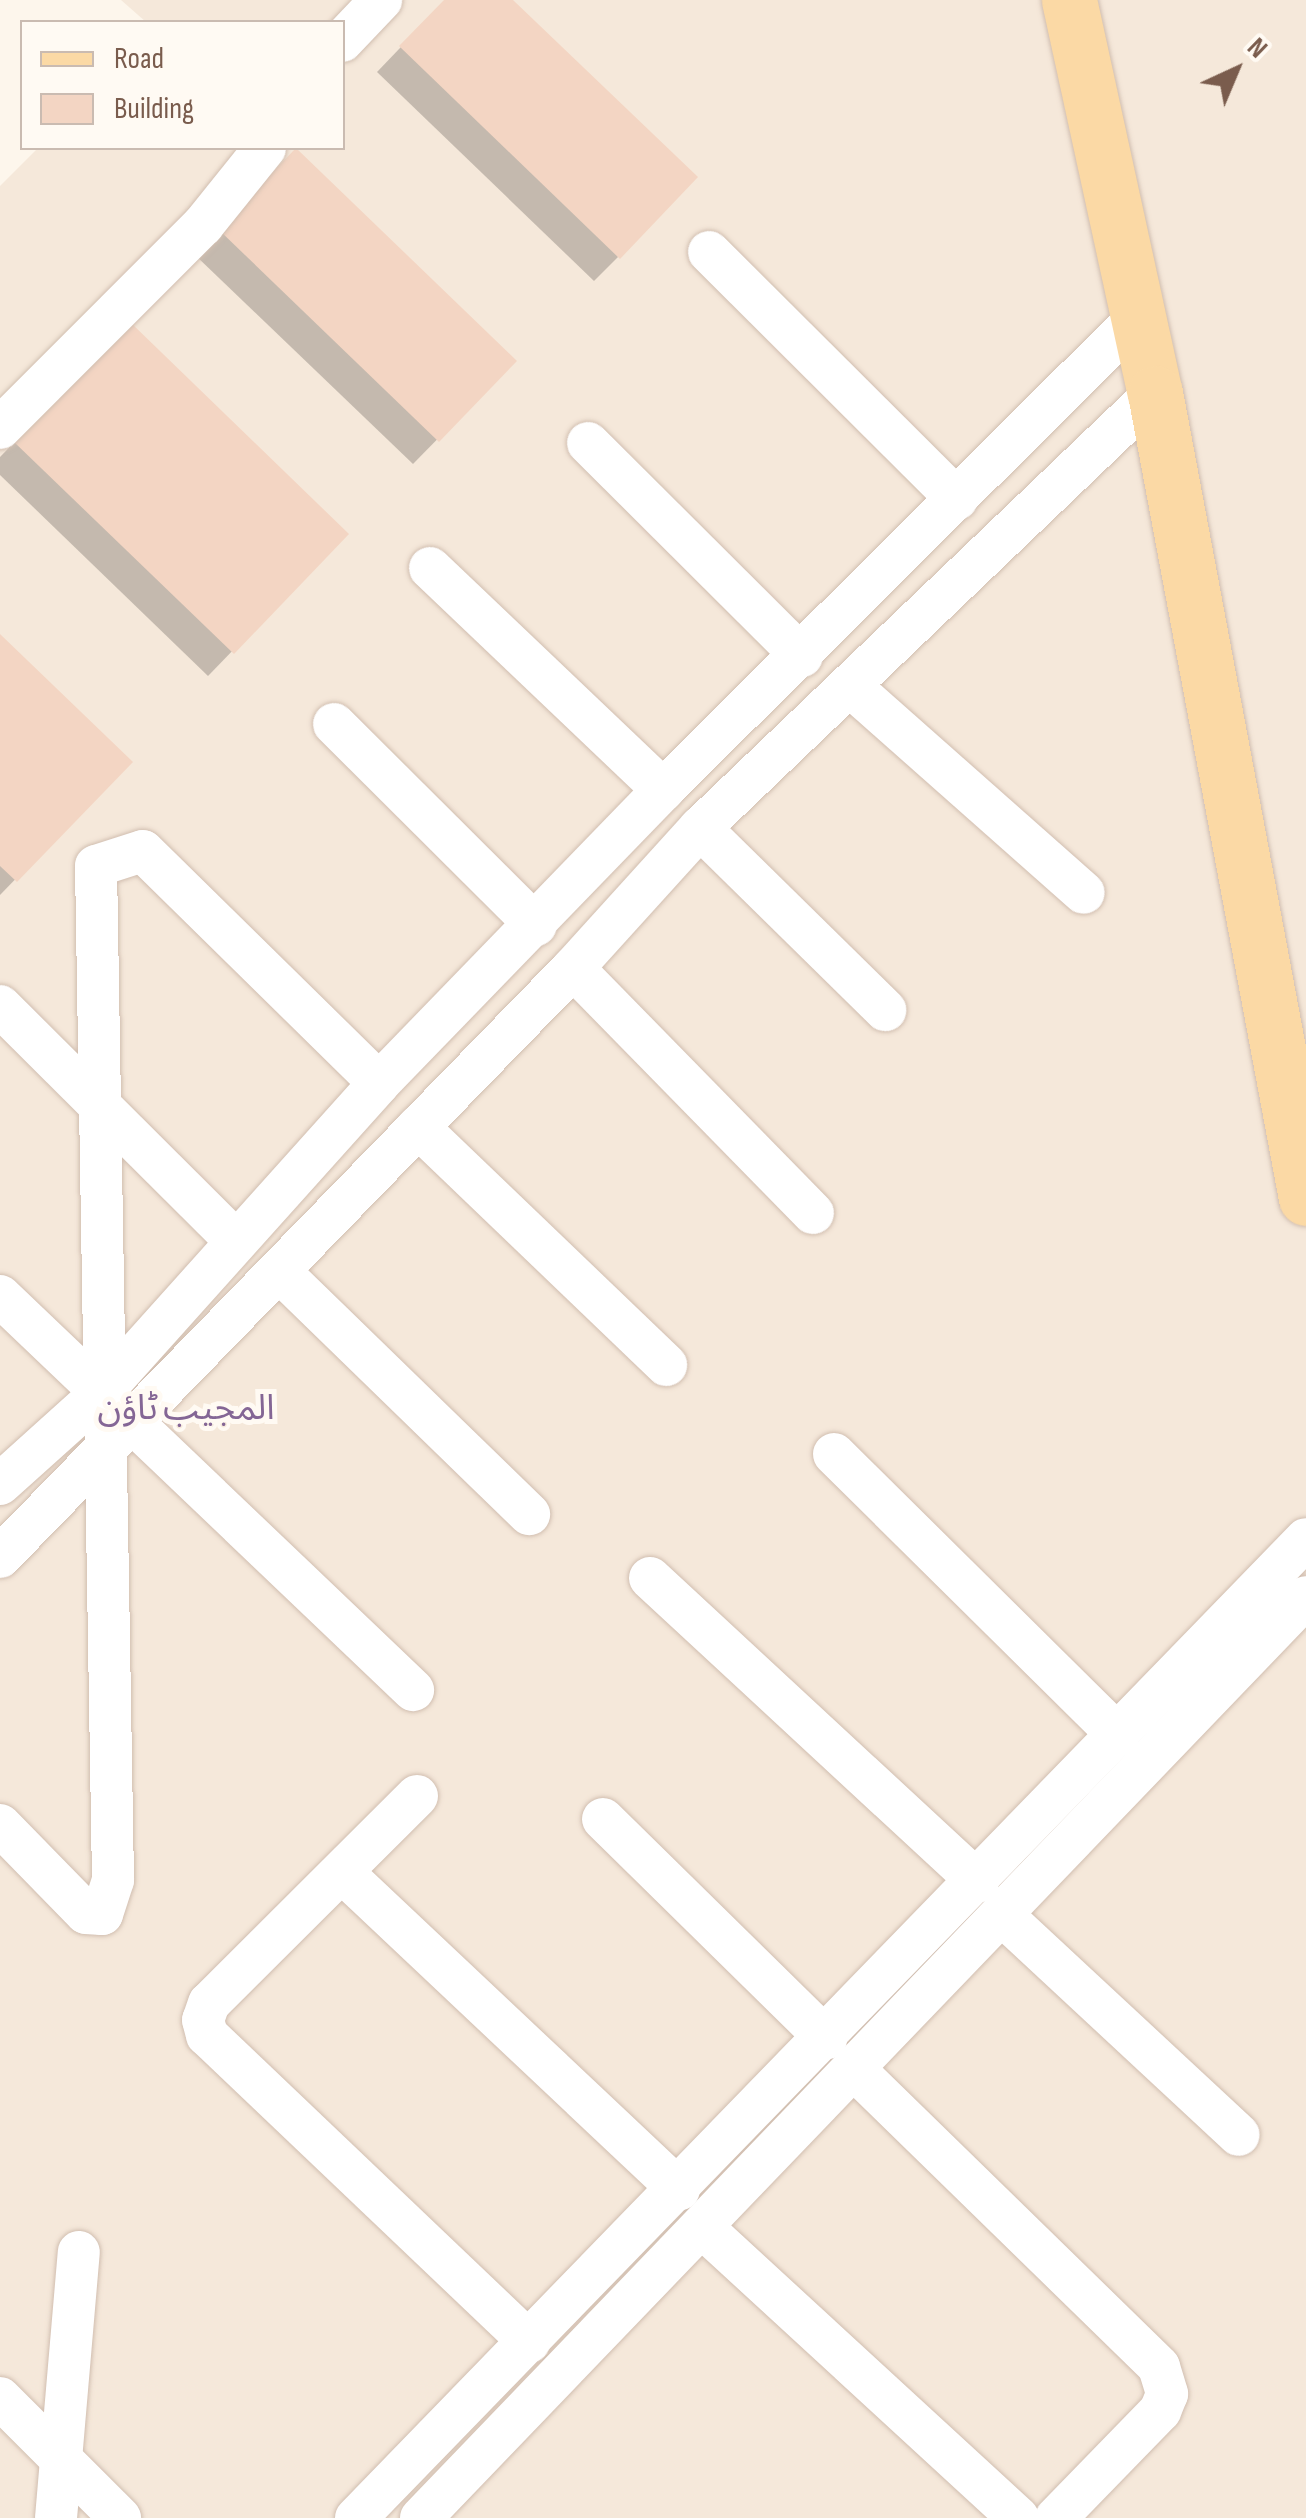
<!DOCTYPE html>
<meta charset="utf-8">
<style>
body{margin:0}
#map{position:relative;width:1306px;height:2518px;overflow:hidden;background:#fdf6ec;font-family:"Sofia Sans Condensed","Noto Sans Arabic",sans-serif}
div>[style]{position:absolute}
.residential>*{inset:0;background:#f5e8da}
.shadow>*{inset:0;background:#0003}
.building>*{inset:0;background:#f3d5c3}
.roads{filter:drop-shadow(0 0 2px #d1beb0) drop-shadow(0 0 2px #d1beb0)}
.minor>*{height:42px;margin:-21px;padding:0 21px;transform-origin:21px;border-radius:21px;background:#fff}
.major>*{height:55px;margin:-27.5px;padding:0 27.5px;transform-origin:27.5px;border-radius:27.5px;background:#fbd9a5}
span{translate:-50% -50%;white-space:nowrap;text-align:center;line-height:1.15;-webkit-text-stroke:10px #fffaf3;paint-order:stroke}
.neighbourhood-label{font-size:35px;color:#846695}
.legend{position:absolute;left:20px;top:20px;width:325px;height:130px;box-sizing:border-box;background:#fffaf3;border:2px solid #cabbb1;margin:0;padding:12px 18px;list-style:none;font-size:30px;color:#7a5c4d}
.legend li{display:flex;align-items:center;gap:20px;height:50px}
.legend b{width:50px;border:2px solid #cabbb1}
.north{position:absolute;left:1186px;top:20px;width:100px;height:100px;-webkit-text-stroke:8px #fffaf3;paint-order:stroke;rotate:44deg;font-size:28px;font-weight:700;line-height:40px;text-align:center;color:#7a5c4d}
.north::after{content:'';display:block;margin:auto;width:35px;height:45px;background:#7a5c4d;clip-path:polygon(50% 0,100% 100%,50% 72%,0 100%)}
</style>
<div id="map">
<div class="residential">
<div style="clip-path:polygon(121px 0,1306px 0,1306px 2518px,0 2518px,0 186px,38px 148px,342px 148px,342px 22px,146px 22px)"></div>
</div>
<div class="shadow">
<div style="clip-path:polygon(446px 0,509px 0,618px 257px,594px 281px,377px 72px)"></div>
<div style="clip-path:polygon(296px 152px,514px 361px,413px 464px,195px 255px)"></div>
<div style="clip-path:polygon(129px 324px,346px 534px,208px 676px,0 475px,0 457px)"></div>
<div style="clip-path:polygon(0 637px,129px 762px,0 895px)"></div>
</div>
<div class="building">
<div style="clip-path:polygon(444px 0,513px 0,698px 177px,620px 259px,399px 46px)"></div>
<div style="clip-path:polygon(296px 148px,517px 361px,439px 442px,218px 229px)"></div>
<div style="clip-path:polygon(129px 321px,349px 534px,234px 654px,13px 441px)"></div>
<div style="clip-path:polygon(0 634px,133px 762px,17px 882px,0 866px)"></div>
</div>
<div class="roads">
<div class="minor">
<div style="left:342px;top:41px;width:57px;rotate:-46.4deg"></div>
<div style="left:709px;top:252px;width:350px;rotate:44.9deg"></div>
<div style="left:0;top:428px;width:287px;rotate:-45deg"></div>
<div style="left:203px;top:225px;width:99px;rotate:-51.2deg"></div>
<div style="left:588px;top:443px;width:302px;rotate:44.9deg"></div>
<div style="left:430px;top:568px;width:322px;rotate:43.6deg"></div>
<div style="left:850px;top:686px;width:312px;rotate:41.5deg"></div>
<div style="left:334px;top:724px;width:285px;rotate:44.9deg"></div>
<div style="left:700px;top:828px;width:260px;rotate:44.5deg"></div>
<div style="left:573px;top:968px;width:343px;rotate:45.6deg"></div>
<div style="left:0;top:1006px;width:333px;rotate:44.9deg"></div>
<div style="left:418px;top:1127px;width:344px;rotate:43.8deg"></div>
<div style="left:279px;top:1271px;width:349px;rotate:44.2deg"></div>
<div style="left:0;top:1296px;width:571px;rotate:43.65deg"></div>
<div style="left:834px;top:1454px;width:400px;rotate:44.7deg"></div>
<div style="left:0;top:1484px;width:137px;rotate:-42deg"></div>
<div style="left:102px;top:1392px;width:415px;rotate:-48.1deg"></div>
<div style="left:379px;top:1083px;width:408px;rotate:-45.9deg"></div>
<div style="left:663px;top:790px;width:672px;rotate:-44.88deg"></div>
<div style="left:0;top:1557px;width:822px;rotate:-45.79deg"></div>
<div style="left:573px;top:968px;width:189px;rotate:-47.8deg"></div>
<div style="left:700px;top:828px;width:629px;rotate:-43.71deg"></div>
<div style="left:650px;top:1578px;width:447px;rotate:42.8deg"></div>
<div style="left:417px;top:1796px;width:293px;rotate:135.1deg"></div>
<div style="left:209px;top:2003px;width:18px;rotate:109deg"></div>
<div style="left:203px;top:2020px;width:16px;rotate:75deg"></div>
<div style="left:207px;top:2035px;width:445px;rotate:43.6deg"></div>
<div style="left:603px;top:1819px;width:313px;rotate:44.5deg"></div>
<div style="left:0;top:1825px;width:123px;rotate:45.7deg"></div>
<div style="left:86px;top:1913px;width:16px;rotate:4deg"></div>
<div style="left:102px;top:1914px;width:36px;rotate:-72deg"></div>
<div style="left:113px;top:1880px;width:1014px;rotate:-90.96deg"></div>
<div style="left:96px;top:866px;width:49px;rotate:-17.7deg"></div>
<div style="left:143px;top:851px;width:331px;rotate:44.5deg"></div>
<div style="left:342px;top:1872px;width:463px;rotate:43.3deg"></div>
<div style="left:1002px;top:1915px;width:323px;rotate:42.9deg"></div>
<div style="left:854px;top:2069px;width:426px;rotate:44.3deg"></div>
<div style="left:1159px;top:2367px;width:28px;rotate:73deg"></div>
<div style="left:1167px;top:2394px;width:18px;rotate:112deg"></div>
<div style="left:1160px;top:2411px;width:149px;rotate:134.2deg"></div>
<div style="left:703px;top:2228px;width:428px;rotate:42.6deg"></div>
<div style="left:0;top:2398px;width:170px;rotate:45deg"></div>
<div style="left:56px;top:2518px;width:267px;rotate:-85.1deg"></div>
<div style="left:356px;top:2518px;width:1364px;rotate:-45.86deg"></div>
<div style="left:421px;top:2518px;width:1277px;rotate:-46.14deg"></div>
</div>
<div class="major">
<div style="left:1069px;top:0;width:402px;rotate:77.7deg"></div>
<div style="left:1155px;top:393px;width:819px;rotate:79.38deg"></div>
</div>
</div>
<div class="neighbourhood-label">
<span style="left:186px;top:1409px">المجیب ٹاؤن</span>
</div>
<ul class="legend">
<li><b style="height:12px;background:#fbd9a5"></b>Road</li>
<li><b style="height:28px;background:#f3d5c3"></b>Building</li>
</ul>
<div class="north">N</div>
</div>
